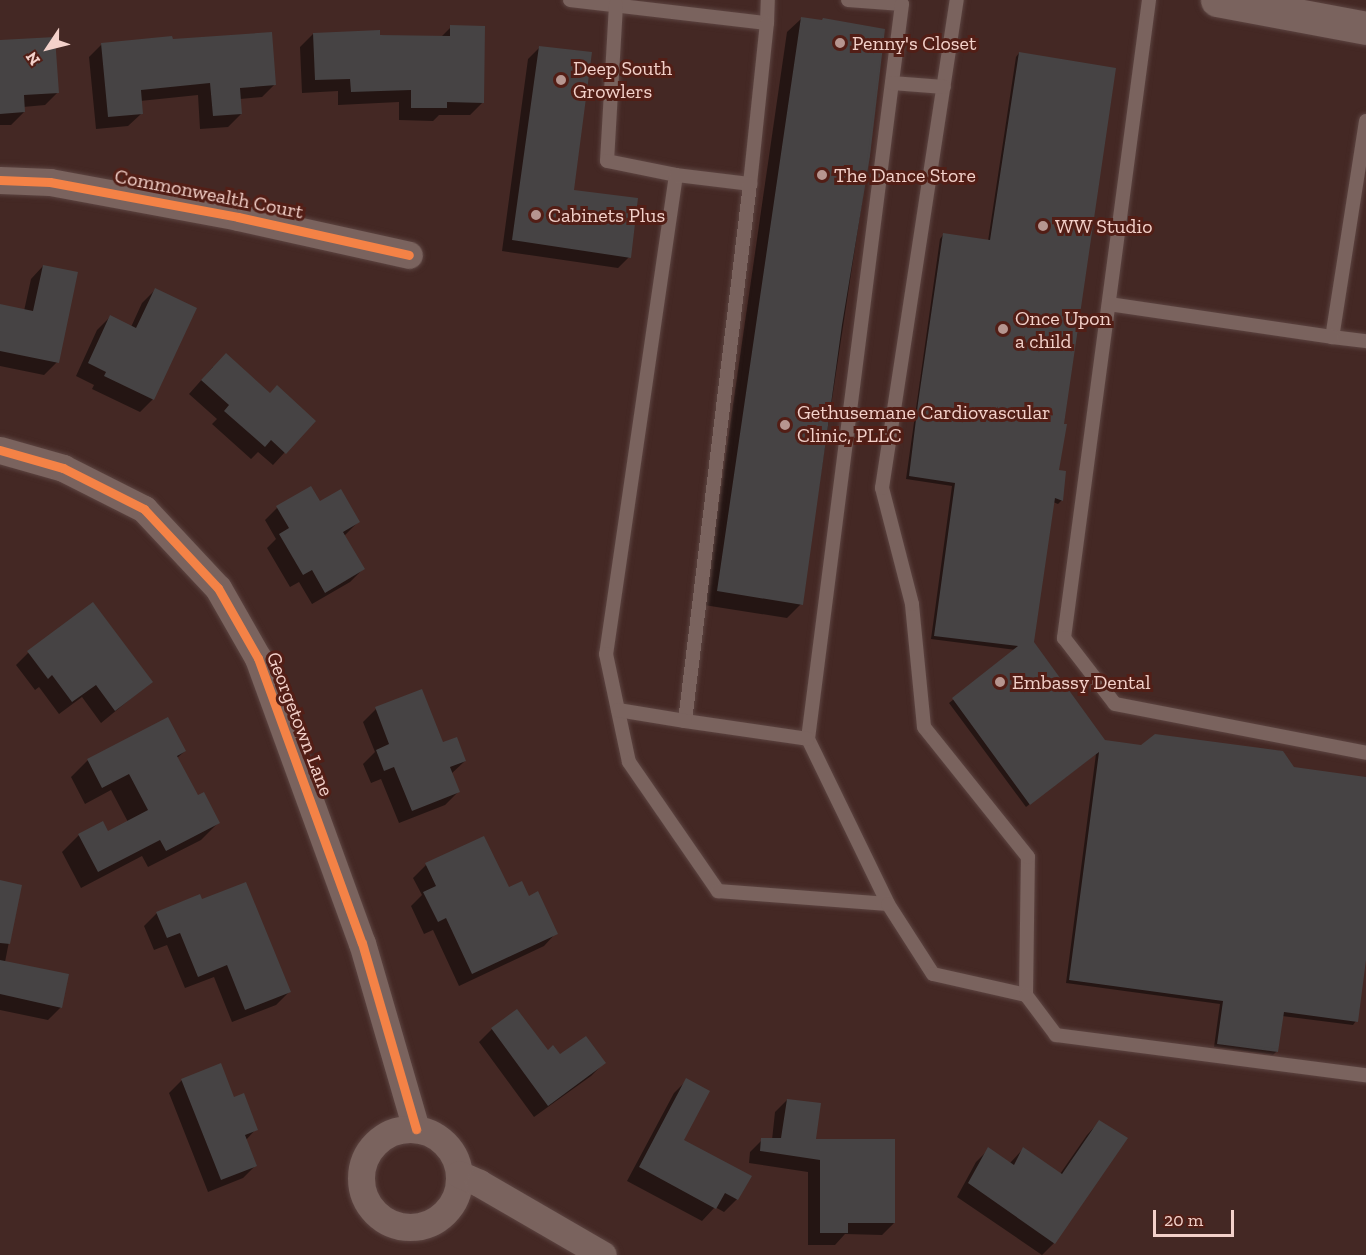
<!DOCTYPE html>
<style>
body{margin:0}
#map{position:relative;width:1366px;height:1255px;overflow:hidden;background:#442824;font-family:"Zilla Slab",serif}
div>[style]{position:absolute}
.shadow>*{inset:0;background:#0007}
.building>*{inset:0;background:#464344}
.roads{filter:drop-shadow(0 0 2px #5c4441) drop-shadow(0 0 2px #5c4441)}
.lane>*{height:14px;margin:-7px;padding:0 7px;transform-origin:7px;border-radius:7px;background:#7a635e}
.street>*{height:27px;margin:-13.5px;padding:0 13.5px;transform-origin:13.5px;border-radius:13.5px;background:#7a635e}
.street>.ring{margin:-13.5px;padding:0;box-sizing:content-box;background:none;border:27px solid #7a635e;border-radius:50%}
.secondary>*{height:33px;margin:-16.5px;padding:0 16.5px;transform-origin:16.5px;border-radius:16.5px;background:#7a635e}
.cycleway>*{height:9px;margin:-4.5px;padding:0 4.5px;transform-origin:4.5px;border-radius:4.5px;background:#f48246}
.dots>*{width:16px;height:16px;translate:-50% -50%;box-sizing:border-box;border:3px solid #521e16;border-radius:50%}
span{translate:-50% -50%;white-space:nowrap;text-align:center;line-height:1.15;-webkit-text-stroke:6px #521e16;paint-order:stroke}
.poi-label{font-size:20px;color:#f3d1ca}
.left{translate:0 -50%;text-align:left}
.street-label{font-size:20px;color:#f3d1ca}
.north{position:absolute;left:18px;top:18px;width:60px;height:60px;-webkit-text-stroke:4px #521e16;paint-order:stroke;rotate:235deg;font-size:16px;font-weight:700;line-height:24px;text-align:center;color:#f3d1ca}
.north::after{content:'';display:block;margin:auto;width:21px;height:27px;background:#f3d1ca;clip-path:polygon(50% 0,100% 100%,50% 72%,0 100%)}
.scale{position:absolute;left:1153px;top:1210px;width:81px;height:27px;box-sizing:border-box;border:3px solid #f3d1ca;border-top:0;padding-left:8px;font-size:18px;line-height:21px;white-space:nowrap;color:#f3d1ca;-webkit-text-stroke:4px #521e16;paint-order:stroke}
</style>
<div id="map">
<div class="shadow">
<div style="clip-path:polygon(801px 19px,869px 155px,801px 604px,787px 618px,704px 605px,787px 32px)"></div>
<div style="clip-path:polygon(451px 27px,483px 102px,470px 115px,439px 115px,433px 121px,399px 120px,399px 102px,338px 105px,338px 91px,302px 93px,300px 47px,313px 34px,441px 37px)"></div>
<div style="clip-path:polygon(0 41px,58px 92px,45px 105px,23px 107px,24px 112px,11px 125px,0 125px)"></div>
<div style="clip-path:polygon(171px 41px,275px 84px,262px 97px,240px 99px,241px 114px,228px 127px,200px 129px,198px 95px,140px 101px,141px 114px,128px 126px,96px 129px,89px 57px,102px 44px)"></div>
<div style="clip-path:polygon(539px 48px,572px 191px,629px 257px,618px 268px,502px 251px,528px 59px)"></div>
<div style="clip-path:polygon(1019px 53px,1062px 425px,1058px 472px,1062px 500px,1058px 504px,1053px 502px,1032px 643px,1104px 742px,1366px 779px,1366px 949px,1356px 1021px,1353px 1025px,1282px 1016px,1277px 1051px,1273px 1055px,1214px 1047px,1220px 1004px,1066px 983px,1096px 754px,1026px 807px,949px 703px,1016px 650px,931px 639px,952px 486px,906px 479px,940px 239px,943px 235px,988px 241px,1016px 57px)"></div>
<div style="clip-path:polygon(43px 266px,57px 362px,44px 375px,0 366px,0 305px,24px 311px,31px 279px)"></div>
<div style="clip-path:polygon(155px 290px,153px 399px,140px 412px,92px 389px,94px 385px,76px 376px,97px 330px,110px 317px,131px 327px,142px 303px)"></div>
<div style="clip-path:polygon(213px 367px,285px 452px,273px 465px,258px 452px,251px 459px,212px 424px,217px 419px,189px 394px)"></div>
<div style="clip-path:polygon(277px 508px,358px 522px,344px 536px,363px 569px,350px 582px,312px 604px,299px 582px,290px 587px,267px 548px,276px 539px,265px 520px)"></div>
<div style="clip-path:polygon(28px 653px,151px 682px,101px 723px,82px 697px,59px 714px,39px 687px,35px 690px,16px 665px)"></div>
<div style="clip-path:polygon(421px 691px,443px 744px,465px 761px,451px 774px,458px 792px,445px 805px,399px 823px,381px 779px,371px 783px,363px 764px,375px 752px,363px 722px,376px 709px)"></div>
<div style="clip-path:polygon(185px 751px,177px 758px,198px 797px,218px 823px,201px 840px,148px 867px,142px 856px,81px 888px,62px 852px,79px 835px,108px 833px,128px 822px,111px 790px,85px 804px,71px 777px,88px 760px)"></div>
<div style="clip-path:polygon(426px 865px,529px 898px,556px 933px,544px 946px,459px 986px,433px 930px,424px 934px,411px 906px,422px 895px,413px 878px)"></div>
<div style="clip-path:polygon(0 882px,20px 886px,5px 962px,61px 1007px,48px 1020px,0 1010px)"></div>
<div style="clip-path:polygon(201px 901px,289px 992px,276px 1005px,232px 1022px,214px 977px,185px 988px,167px 945px,154px 950px,144px 926px,157px 913px)"></div>
<div style="clip-path:polygon(492px 1029px,560px 1056px,604px 1063px,591px 1076px,534px 1117px,479px 1042px)"></div>
<div style="clip-path:polygon(182px 1080px,234px 1099px,256px 1129px,246px 1140px,256px 1165px,243px 1178px,208px 1192px,169px 1093px)"></div>
<div style="clip-path:polygon(687px 1080px,682px 1140px,737px 1199px,724px 1212px,715px 1207px,702px 1221px,627px 1181px,674px 1093px)"></div>
<div style="clip-path:polygon(787px 1100px,814px 1140px,894px 1223px,882px 1235px,845px 1234px,835px 1245px,808px 1245px,808px 1172px,749px 1163px,750px 1152px,762px 1140px,772px 1140px,775px 1112px)"></div>
<div style="clip-path:polygon(1099px 1122px,1054px 1243px,1042px 1255px,957px 1197px,976px 1162px,989px 1149px,1010px 1163px,1023px 1149px,1060px 1174px,1087px 1135px)"></div>
</div>
<div class="building">
<div style="clip-path:polygon(801px 17px,822px 20px,823px 18px,885px 29px,870px 156px,842px 325px,803px 605px,717px 591px)"></div>
<div style="clip-path:polygon(450px 25px,485px 26px,484px 103px,447px 102px,447px 108px,411px 108px,411px 90px,351px 92px,350px 79px,315px 80px,313px 33px,380px 30px,380px 35px,450px 36px)"></div>
<div style="clip-path:polygon(272px 32px,276px 85px,240px 88px,242px 114px,213px 116px,210px 83px,141px 90px,143px 114px,108px 117px,101px 43px,172px 36px,173px 39px)"></div>
<div style="clip-path:polygon(55px 37px,59px 93px,24px 95px,25px 112px,0 114px,0 40px)"></div>
<div style="clip-path:polygon(539px 46px,592px 52px,574px 190px,638px 198px,631px 258px,512px 240px)"></div>
<div style="clip-path:polygon(1019px 52px,1116px 68px,1064px 424px,1067px 424px,1059px 470px,1066px 471px,1063px 501px,1055px 498px,1034px 642px,1105px 740px,1141px 745px,1155px 734px,1283px 751px,1294px 767px,1366px 777px,1366px 960px,1358px 1022px,1284px 1012px,1278px 1052px,1217px 1044px,1223px 1001px,1069px 980px,1099px 752px,1030px 805px,952px 698px,1018px 646px,934px 636px,955px 483px,909px 476px,918px 403px,943px 233px,990px 240px)"></div>
<div style="clip-path:polygon(43px 265px,78px 272px,59px 363px,0 351px,0 304px,33px 311px)"></div>
<div style="clip-path:polygon(155px 288px,197px 308px,154px 400px,104px 376px,106px 372px,88px 363px,110px 315px,136px 328px)"></div>
<div style="clip-path:polygon(226px 353px,270px 393px,277px 385px,316px 421px,286px 454px,271px 440px,265px 447px,224px 411px,229px 405px,201px 380px)"></div>
<div style="clip-path:polygon(311px 486px,320px 501px,341px 489px,360px 522px,343px 532px,365px 569px,325px 593px,312px 570px,303px 575px,279px 534px,289px 528px,276px 506px)"></div>
<div style="clip-path:polygon(93px 602px,153px 682px,115px 711px,96px 685px,72px 702px,52px 675px,48px 679px,27px 651px)"></div>
<div style="clip-path:polygon(422px 689px,443px 742px,457px 737px,466px 761px,450px 767px,460px 792px,412px 811px,394px 767px,384px 771px,376px 750px,389px 744px,375px 707px)"></div>
<div style="clip-path:polygon(168px 717px,186px 751px,177px 756px,198px 795px,204px 792px,220px 823px,166px 851px,160px 840px,98px 872px,78px 834px,103px 821px,108px 831px,148px 810px,129px 774px,102px 788px,87px 759px)"></div>
<div style="clip-path:polygon(484px 836px,509px 887px,522px 881px,529px 896px,538px 891px,558px 934px,472px 974px,446px 918px,438px 922px,423px 892px,436px 886px,425px 863px)"></div>
<div style="clip-path:polygon(0 880px,22px 885px,10px 944px,0 943px)"></div>
<div style="clip-path:polygon(246px 882px,291px 992px,245px 1010px,227px 965px,198px 977px,180px 933px,167px 938px,156px 912px,200px 894px,202px 899px)"></div>
<div style="clip-path:polygon(0 960px,69px 974px,62px 1008px,0 994px)"></div>
<div style="clip-path:polygon(517px 1009px,548px 1050px,553px 1045px,560px 1054px,586px 1036px,606px 1063px,548px 1106px,491px 1028px)"></div>
<div style="clip-path:polygon(221px 1063px,234px 1097px,244px 1093px,258px 1130px,245px 1135px,257px 1166px,221px 1180px,181px 1079px)"></div>
<div style="clip-path:polygon(686px 1078px,710px 1091px,684px 1140px,752px 1176px,738px 1200px,725px 1193px,716px 1209px,639px 1167px)"></div>
<div style="clip-path:polygon(787px 1099px,821px 1103px,816px 1139px,895px 1139px,895px 1223px,848px 1223px,848px 1233px,820px 1233px,820px 1160px,760px 1151px,761px 1138px,781px 1138px)"></div>
<div style="clip-path:polygon(1099px 1120px,1128px 1138px,1055px 1244px,968px 1183px,988px 1147px,1014px 1165px,1023px 1147px,1062px 1174px)"></div>
</div>
<div class="roads">
<div class="lane">
<div style="left:570px;top:0;width:198px;rotate:6.7deg"></div>
<div style="left:767px;top:23px;width:23px;rotate:-88deg"></div>
<div style="left:848px;top:0;width:54px;rotate:4.2deg"></div>
<div style="left:902px;top:4px;width:741px;rotate:97.29deg"></div>
<div style="left:808px;top:739px;width:183px;rotate:64.1deg"></div>
<div style="left:1149px;top:0;width:644px;rotate:97.59deg"></div>
<div style="left:1064px;top:638px;width:83px;rotate:52.3deg"></div>
<div style="left:1115px;top:704px;width:256px;rotate:11deg"></div>
<div style="left:616px;top:5px;width:156px;rotate:93.3deg"></div>
<div style="left:607px;top:161px;width:70px;rotate:11.5deg"></div>
<div style="left:676px;top:175px;width:484px;rotate:98.3deg"></div>
<div style="left:606px;top:654px;width:110px;rotate:78deg"></div>
<div style="left:629px;top:762px;width:157px;rotate:55.4deg"></div>
<div style="left:718px;top:891px;width:170px;rotate:4.4deg"></div>
<div style="left:888px;top:904px;width:83px;rotate:57.3deg"></div>
<div style="left:933px;top:974px;width:95px;rotate:12.7deg"></div>
<div style="left:1026px;top:995px;width:138px;rotate:-89.2deg"></div>
<div style="left:1028px;top:857px;width:166px;rotate:-128.7deg"></div>
<div style="left:924px;top:727px;width:124px;rotate:-95.6deg"></div>
<div style="left:912px;top:604px;width:120px;rotate:-104.5deg"></div>
<div style="left:882px;top:488px;width:494px;rotate:-81.3deg"></div>
<div style="left:892px;top:83px;width:52px;rotate:4.4deg"></div>
<div style="left:1366px;top:121px;width:219px;rotate:98.9deg"></div>
<div style="left:1332px;top:337px;width:34px;rotate:7deg"></div>
<div style="left:676px;top:175px;width:75px;rotate:6.9deg"></div>
<div style="left:750px;top:184px;width:162px;rotate:-84deg"></div>
<div style="left:750px;top:184px;width:541px;rotate:96.9deg"></div>
<div style="left:685px;top:721px;width:124px;rotate:8.3deg"></div>
<div style="left:1109px;top:304px;width:225px;rotate:8.4deg"></div>
<div style="left:618px;top:710px;width:68px;rotate:9.3deg"></div>
<div style="left:1026px;top:995px;width:50px;rotate:53.1deg"></div>
<div style="left:1056px;top:1035px;width:313px;rotate:7.4deg"></div>
</div>
<div class="street">
<div style="left:0;top:180px;width:50px;rotate:2.3deg"></div>
<div style="left:50px;top:182px;width:191px;rotate:10.5deg"></div>
<div style="left:238px;top:217px;width:175px;rotate:12.5deg"></div>
<div style="left:0;top:450px;width:66px;rotate:15.9deg"></div>
<div style="left:63px;top:468px;width:91px;rotate:26.8deg"></div>
<div style="left:144px;top:509px;width:108px;rotate:46.9deg"></div>
<div style="left:218px;top:588px;width:81px;rotate:60.3deg"></div>
<div style="left:258px;top:658px;width:303px;rotate:70deg"></div>
<div style="left:362px;top:943px;width:194px;rotate:73.8deg"></div>
<div class="ring" style="left:361px;top:1129px;width:71px;height:71px"></div>
<div style="left:459px;top:1174px;width:22px;rotate:24deg"></div>
<div style="left:479px;top:1183px;width:143px;rotate:30.1deg"></div>
</div>
<div class="secondary">
<div style="left:1217px;top:0;width:152px;rotate:10.6deg"></div>
</div>
</div>
<div class="cycleway">
<div style="left:0;top:180px;width:50px;rotate:2.3deg"></div>
<div style="left:50px;top:182px;width:191px;rotate:10.5deg"></div>
<div style="left:238px;top:217px;width:175px;rotate:12.5deg"></div>
<div style="left:0;top:450px;width:66px;rotate:15.9deg"></div>
<div style="left:63px;top:468px;width:91px;rotate:26.8deg"></div>
<div style="left:144px;top:509px;width:108px;rotate:46.9deg"></div>
<div style="left:218px;top:588px;width:81px;rotate:60.3deg"></div>
<div style="left:258px;top:658px;width:303px;rotate:70deg"></div>
<div style="left:362px;top:943px;width:194px;rotate:73.8deg"></div>
</div>
<div class="dots">
<div style="left:840px;top:43px;background:#b69690"></div>
<div style="left:561px;top:80px;background:#b69690"></div>
<div style="left:822px;top:175px;background:#b69690"></div>
<div style="left:536px;top:215px;background:#b69690"></div>
<div style="left:1043px;top:226px;background:#b69690"></div>
<div style="left:1003px;top:329px;background:#b69690"></div>
<div style="left:785px;top:425px;background:#b69690"></div>
<div style="left:1000px;top:682px;background:#b69690"></div>
</div>
<div class="poi-label">
<span class="left" style="left:852px;top:43px">Penny's Closet</span>
<span class="left" style="left:573px;top:80px">Deep South<br>Growlers</span>
<span class="left" style="left:834px;top:175px">The Dance Store</span>
<span class="left" style="left:548px;top:215px">Cabinets Plus</span>
<span class="left" style="left:1055px;top:226px">WW Studio</span>
<span class="left" style="left:1015px;top:330px">Once Upon<br>a child</span>
<span class="left" style="left:797px;top:424px">Gethusemane Cardiovascular<br>Clinic, PLLC</span>
<span class="left" style="left:1012px;top:682px">Embassy Dental</span>
</div>
<div class="street-label">
<span style="left:209px;top:194px;rotate:11deg">Commonwealth Court</span>
<span style="left:300px;top:724px;rotate:69deg">Georgetown Lane</span>
</div>
<div class="north">N</div>
<div class="scale">20 m</div>
</div>
